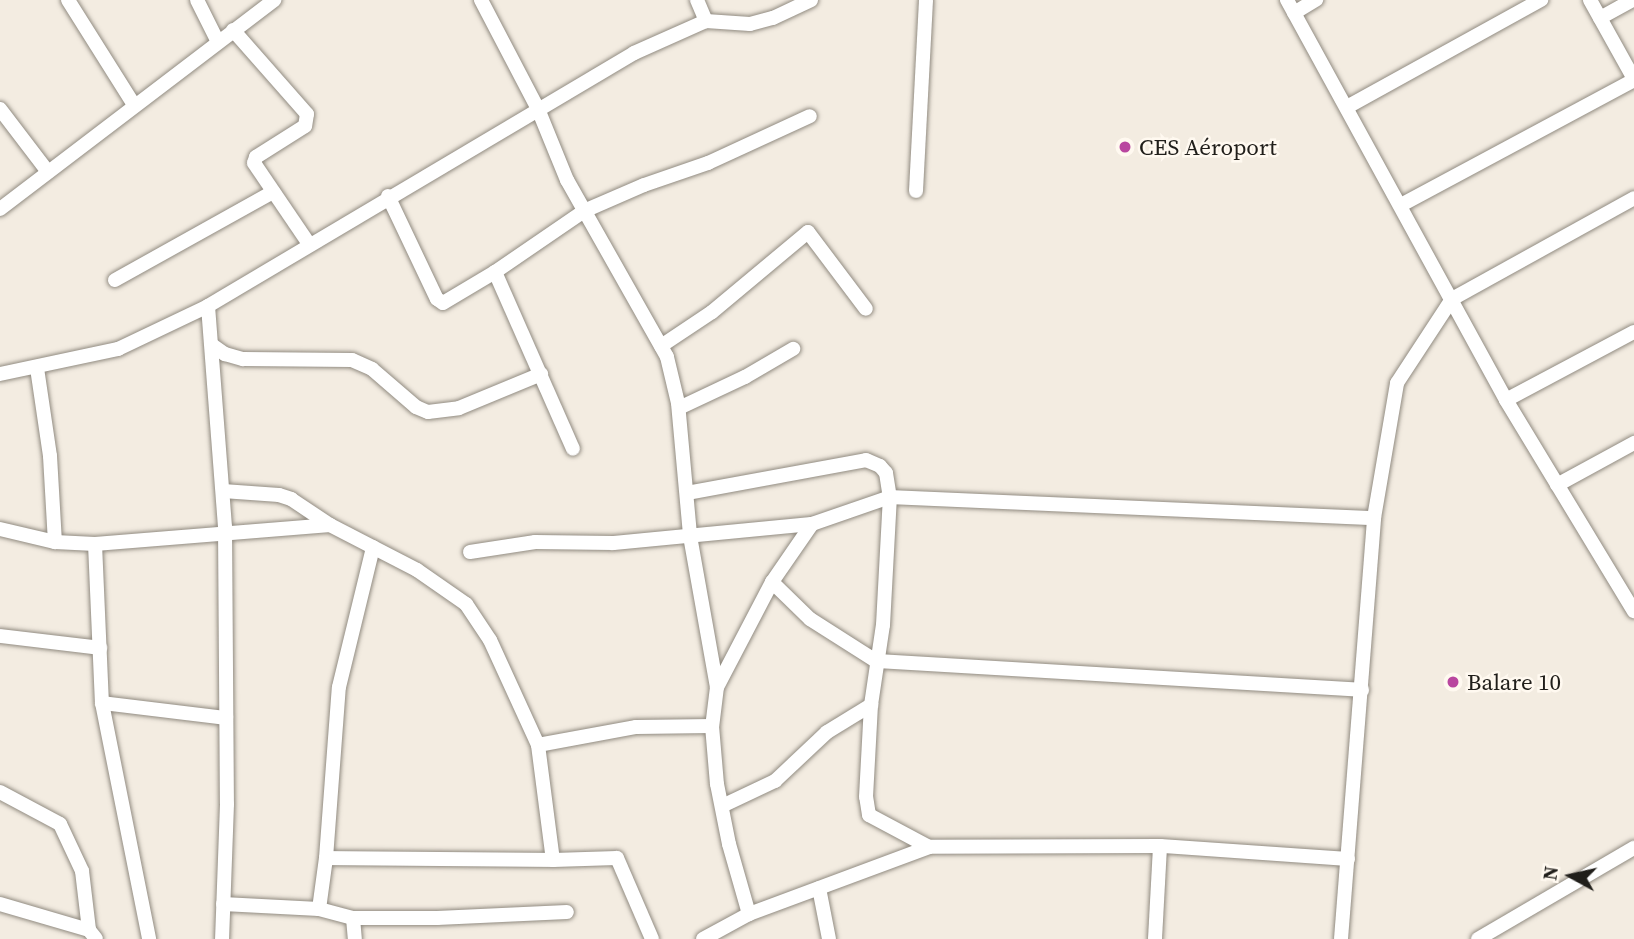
<!DOCTYPE html>
<meta charset="utf-8">
<style>
body{margin:0}
#map{position:relative;width:1634px;height:939px;overflow:hidden;background:#f3ece1;font-family:"Source Serif 4",serif}
div>[style]{position:absolute}
.roads{filter:drop-shadow(0 0 2px #918b81) drop-shadow(0 0 2px #918b81)}
.minor>*{height:14px;margin:-7px;padding:0 7px;transform-origin:7px;border-radius:7px;background:#fff}
.dots>*{width:19px;height:19px;translate:-50% -50%;box-sizing:border-box;border:4px solid #fff9f0;border-radius:50%}
span{translate:-50% -50%;white-space:nowrap;text-align:center;line-height:1.15;-webkit-text-stroke:5px #fff9f0;paint-order:stroke}
.poi-label{font-size:23px;color:#201e1a}
.left{translate:0 -50%;text-align:left}
.north{position:absolute;left:1536px;top:841px;width:70px;height:70px;-webkit-text-stroke:5px #fff9f0;paint-order:stroke;rotate:278deg;font-size:19px;font-weight:700;line-height:28px;text-align:center;color:#201e1a}
.north::after{content:'';display:block;margin:auto;width:24px;height:32px;background:#201e1a;clip-path:polygon(50% 0,100% 100%,50% 72%,0 100%)}
</style>
<div id="map">
<div class="roads">
<div class="minor">
<div style="left:68px;top:0;width:124px;rotate:57.8deg"></div>
<div style="left:197px;top:0;width:47px;rotate:63.4deg"></div>
<div style="left:481px;top:0;width:123px;rotate:62.4deg"></div>
<div style="left:538px;top:109px;width:77px;rotate:67.8deg"></div>
<div style="left:567px;top:180px;width:203px;rotate:60.5deg"></div>
<div style="left:667px;top:357px;width:47px;rotate:76.6deg"></div>
<div style="left:678px;top:403px;width:134px;rotate:84.8deg"></div>
<div style="left:690px;top:536px;width:153px;rotate:79.9deg"></div>
<div style="left:697px;top:0;width:23px;rotate:67deg"></div>
<div style="left:1287px;top:0;width:456px;rotate:61.3deg"></div>
<div style="left:1506px;top:400px;width:247px;rotate:58.8deg"></div>
<div style="left:1590px;top:0;width:90px;rotate:60.9deg"></div>
<div style="left:1294px;top:13px;width:26px;rotate:-31deg"></div>
<div style="left:1600px;top:18px;width:38px;rotate:-29deg"></div>
<div style="left:233px;top:30px;width:112px;rotate:48.6deg"></div>
<div style="left:307px;top:114px;width:12px;rotate:99deg"></div>
<div style="left:305px;top:126px;width:58px;rotate:147.7deg"></div>
<div style="left:256px;top:157px;width:6px;rotate:108deg"></div>
<div style="left:254px;top:163px;width:98px;rotate:55.8deg"></div>
<div style="left:1347px;top:107px;width:222px;rotate:-28.9deg"></div>
<div style="left:0;top:109px;width:79px;rotate:52.7deg"></div>
<div style="left:916px;top:191px;width:191px;rotate:-87deg"></div>
<div style="left:388px;top:196px;width:114px;rotate:64.6deg"></div>
<div style="left:437px;top:299px;width:7px;rotate:34deg"></div>
<div style="left:443px;top:303px;width:61px;rotate:-30.8deg"></div>
<div style="left:495px;top:272px;width:108px;rotate:-34.4deg"></div>
<div style="left:584px;top:211px;width:65px;rotate:-23.4deg"></div>
<div style="left:644px;top:185px;width:68px;rotate:-19deg"></div>
<div style="left:708px;top:163px;width:112px;rotate:-24.7deg"></div>
<div style="left:1401px;top:205px;width:264px;rotate:-28.2deg"></div>
<div style="left:0;top:209px;width:345px;rotate:-37.3deg"></div>
<div style="left:495px;top:272px;width:193px;rotate:66.2deg"></div>
<div style="left:115px;top:280px;width:181px;rotate:-29.1deg"></div>
<div style="left:208px;top:306px;width:222px;rotate:85.6deg"></div>
<div style="left:225px;top:527px;width:277px;rotate:89.6deg"></div>
<div style="left:227px;top:804px;width:135px;rotate:92.1deg"></div>
<div style="left:212px;top:345px;width:16px;rotate:35deg"></div>
<div style="left:225px;top:354px;width:19px;rotate:16deg"></div>
<div style="left:243px;top:359px;width:109px;rotate:0.5deg"></div>
<div style="left:352px;top:360px;width:22px;rotate:24deg"></div>
<div style="left:372px;top:369px;width:58px;rotate:40.8deg"></div>
<div style="left:416px;top:407px;width:13px;rotate:23deg"></div>
<div style="left:428px;top:412px;width:31px;rotate:-7deg"></div>
<div style="left:459px;top:408px;width:89px;rotate:-22.5deg"></div>
<div style="left:661px;top:346px;width:61px;rotate:-33.7deg"></div>
<div style="left:712px;top:312px;width:125px;rotate:-39.8deg"></div>
<div style="left:808px;top:232px;width:96px;rotate:53deg"></div>
<div style="left:37px;top:368px;width:89px;rotate:81.6deg"></div>
<div style="left:50px;top:456px;width:86px;rotate:86.7deg"></div>
<div style="left:0;top:374px;width:121px;rotate:-12deg"></div>
<div style="left:118px;top:349px;width:100px;rotate:-25.5deg"></div>
<div style="left:208px;top:306px;width:495px;rotate:-30.7deg"></div>
<div style="left:634px;top:53px;width:79px;rotate:-24deg"></div>
<div style="left:706px;top:21px;width:44px;rotate:3.9deg"></div>
<div style="left:750px;top:24px;width:24px;rotate:-15deg"></div>
<div style="left:773px;top:18px;width:42px;rotate:-25.3deg"></div>
<div style="left:1506px;top:400px;width:145px;rotate:-28deg"></div>
<div style="left:679px;top:408px;width:73px;rotate:-25.2deg"></div>
<div style="left:745px;top:377px;width:56px;rotate:-30.3deg"></div>
<div style="left:1557px;top:485px;width:88px;rotate:-28.6deg"></div>
<div style="left:223px;top:491px;width:56px;rotate:4.1deg"></div>
<div style="left:279px;top:495px;width:13px;rotate:18deg"></div>
<div style="left:291px;top:499px;width:47px;rotate:33.7deg"></div>
<div style="left:330px;top:525px;width:98px;rotate:27.3deg"></div>
<div style="left:417px;top:570px;width:60px;rotate:34.8deg"></div>
<div style="left:466px;top:604px;width:43px;rotate:56.3deg"></div>
<div style="left:490px;top:640px;width:115px;rotate:65.4deg"></div>
<div style="left:538px;top:745px;width:100px;rotate:-10.4deg"></div>
<div style="left:636px;top:727px;width:76px;rotate:-0.8deg"></div>
<div style="left:687px;top:493px;width:182px;rotate:-10.4deg"></div>
<div style="left:866px;top:460px;width:15px;rotate:23deg"></div>
<div style="left:880px;top:466px;width:9px;rotate:49deg"></div>
<div style="left:886px;top:473px;width:24px;rotate:81deg"></div>
<div style="left:890px;top:497px;width:83px;rotate:160.9deg"></div>
<div style="left:812px;top:524px;width:70px;rotate:124.6deg"></div>
<div style="left:772px;top:582px;width:119px;rotate:117.6deg"></div>
<div style="left:717px;top:687px;width:39px;rotate:97deg"></div>
<div style="left:712px;top:726px;width:58px;rotate:85.1deg"></div>
<div style="left:717px;top:784px;width:61px;rotate:78.7deg"></div>
<div style="left:729px;top:844px;width:73px;rotate:74.1deg"></div>
<div style="left:749px;top:914px;width:192px;rotate:-20.4deg"></div>
<div style="left:0;top:529px;width:57px;rotate:13.3deg"></div>
<div style="left:55px;top:542px;width:40px;rotate:2.9deg"></div>
<div style="left:95px;top:544px;width:236px;rotate:-4.6deg"></div>
<div style="left:95px;top:544px;width:159px;rotate:87.5deg"></div>
<div style="left:102px;top:703px;width:241px;rotate:78.7deg"></div>
<div style="left:470px;top:552px;width:66px;rotate:-8.7deg"></div>
<div style="left:535px;top:542px;width:78px;rotate:0.7deg"></div>
<div style="left:613px;top:543px;width:200px;rotate:-5.5deg"></div>
<div style="left:772px;top:582px;width:53px;rotate:44.2deg"></div>
<div style="left:810px;top:619px;width:78px;rotate:32.5deg"></div>
<div style="left:876px;top:661px;width:487px;rotate:3.4deg"></div>
<div style="left:0;top:636px;width:101px;rotate:6.8deg"></div>
<div style="left:102px;top:703px;width:125px;rotate:6.9deg"></div>
<div style="left:538px;top:745px;width:116px;rotate:82.6deg"></div>
<div style="left:553px;top:860px;width:64px;rotate:-1.8deg"></div>
<div style="left:617px;top:858px;width:88px;rotate:66.6deg"></div>
<div style="left:0;top:792px;width:68px;rotate:28.1deg"></div>
<div style="left:60px;top:824px;width:52px;rotate:64.9deg"></div>
<div style="left:82px;top:871px;width:59px;rotate:83.2deg"></div>
<div style="left:89px;top:930px;width:11px;rotate:52deg"></div>
<div style="left:722px;top:806px;width:59px;rotate:-25.3deg"></div>
<div style="left:775px;top:781px;width:71px;rotate:-43.3deg"></div>
<div style="left:827px;top:732px;width:52px;rotate:-31.5deg"></div>
<div style="left:326px;top:858px;width:227px;rotate:0.5deg"></div>
<div style="left:1348px;top:859px;width:188px;rotate:-176deg"></div>
<div style="left:1160px;top:846px;width:231px;rotate:179.8deg"></div>
<div style="left:929px;top:847px;width:68px;rotate:-151.9deg"></div>
<div style="left:869px;top:815px;width:18px;rotate:-99deg"></div>
<div style="left:866px;top:797px;width:92px;rotate:-86.9deg"></div>
<div style="left:871px;top:705px;width:81px;rotate:-81.5deg"></div>
<div style="left:883px;top:625px;width:128px;rotate:-86.9deg"></div>
<div style="left:890px;top:497px;width:484px;rotate:2.5deg"></div>
<div style="left:819px;top:888px;width:52px;rotate:78.9deg"></div>
<div style="left:0;top:904px;width:93px;rotate:16.3deg"></div>
<div style="left:223px;top:904px;width:96px;rotate:3deg"></div>
<div style="left:319px;top:909px;width:51px;rotate:-82.2deg"></div>
<div style="left:326px;top:858px;width:171px;rotate:-85.7deg"></div>
<div style="left:339px;top:687px;width:144px;rotate:-76.3deg"></div>
<div style="left:319px;top:909px;width:35px;rotate:15deg"></div>
<div style="left:353px;top:918px;width:84px"></div>
<div style="left:437px;top:918px;width:130px;rotate:-2.6deg"></div>
<div style="left:353px;top:918px;width:21px;rotate:85deg"></div>
<div style="left:703px;top:939px;width:52px;rotate:-28.5deg"></div>
<div style="left:1155px;top:939px;width:93px;rotate:-86.9deg"></div>
<div style="left:1341px;top:939px;width:422px;rotate:-85.5deg"></div>
<div style="left:1374px;top:518px;width:137px;rotate:-80.3deg"></div>
<div style="left:1397px;top:383px;width:100px;rotate:-56.8deg"></div>
<div style="left:1452px;top:299px;width:208px;rotate:-29deg"></div>
<div style="left:1478px;top:939px;width:181px;rotate:-30.3deg"></div>
</div>
</div>
<div class="dots">
<div style="left:1125px;top:147px;background:#b9469f"></div>
<div style="left:1453px;top:682px;background:#b9469f"></div>
</div>
<div class="poi-label">
<span class="left" style="left:1139px;top:147px">CES Aéroport</span>
<span class="left" style="left:1467px;top:682px">Balare 10</span>
</div>
<div class="north">N</div>
</div>
